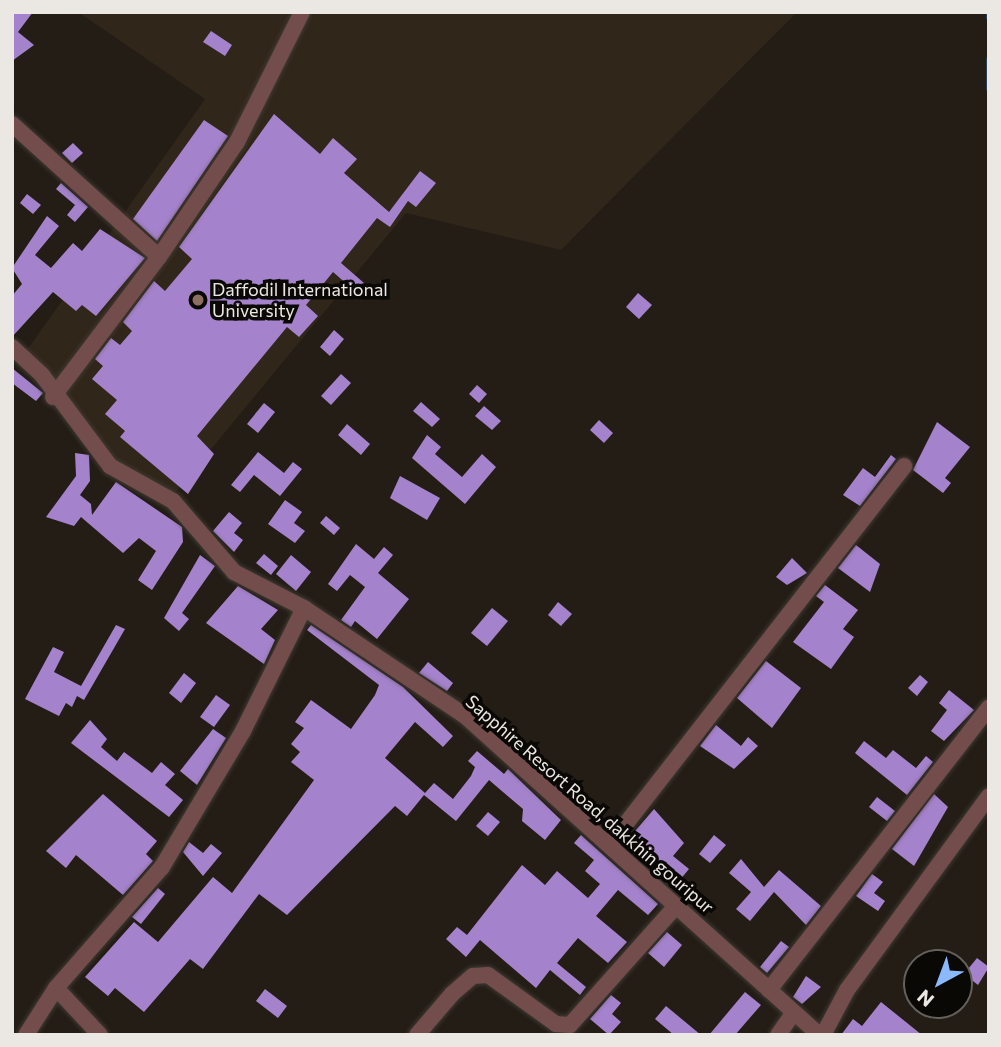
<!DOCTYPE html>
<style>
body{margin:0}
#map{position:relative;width:1001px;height:1047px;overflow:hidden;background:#231d16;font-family:Commissioner,sans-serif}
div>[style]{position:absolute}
.built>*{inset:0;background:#302619}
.stream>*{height:3.5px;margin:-1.75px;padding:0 1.75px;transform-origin:1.75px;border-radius:1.75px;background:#2d67a2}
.building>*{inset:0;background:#a583cc}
.roads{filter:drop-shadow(0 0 2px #3f3933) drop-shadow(0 0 2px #3f3933)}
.minor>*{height:16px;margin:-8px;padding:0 8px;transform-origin:8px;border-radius:8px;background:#724d4c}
.dots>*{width:19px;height:19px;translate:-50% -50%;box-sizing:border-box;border:4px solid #0a0805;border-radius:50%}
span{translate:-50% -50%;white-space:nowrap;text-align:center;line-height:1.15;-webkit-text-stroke:7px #0a0805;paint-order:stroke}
.poi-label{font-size:18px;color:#ebe7e2}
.left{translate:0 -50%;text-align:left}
.street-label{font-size:18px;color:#ebe7e2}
.frame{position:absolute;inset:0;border:14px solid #ebe7e2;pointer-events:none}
.north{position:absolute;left:903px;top:949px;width:70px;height:70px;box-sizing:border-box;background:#0a0805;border:2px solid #64615d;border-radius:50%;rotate:221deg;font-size:19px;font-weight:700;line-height:28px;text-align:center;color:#ebe7e2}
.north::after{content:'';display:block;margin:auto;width:24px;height:32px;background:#8bbafc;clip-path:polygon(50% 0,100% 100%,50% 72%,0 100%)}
</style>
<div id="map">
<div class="built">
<div style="clip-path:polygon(78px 12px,797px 12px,561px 250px,406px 213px,174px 494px,116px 461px,27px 350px,205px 99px)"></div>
</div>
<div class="stream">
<div style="left:989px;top:12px;width:6px;rotate:90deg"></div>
<div style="left:989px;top:59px;width:30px;rotate:90deg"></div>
</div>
<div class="building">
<div style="clip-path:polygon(12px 12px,33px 12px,18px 32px,34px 45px,12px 61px)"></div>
<div style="clip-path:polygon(211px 31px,232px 45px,225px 56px,203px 42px)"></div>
<div style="clip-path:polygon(274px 114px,320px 154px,333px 138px,357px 159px,344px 173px,389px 212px,420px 171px,436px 183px,416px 207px,408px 201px,390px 227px,377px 218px,341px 263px,364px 283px,356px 292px,333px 272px,306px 305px,318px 316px,299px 337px,287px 327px,197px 436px,214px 454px,188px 494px,120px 437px,125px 431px,105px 414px,117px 400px,92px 379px,103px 366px,95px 359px,111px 338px,120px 345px,132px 331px,123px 322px,154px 281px,165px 291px,192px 259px,179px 247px)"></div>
<div style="clip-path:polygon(204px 120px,228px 136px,157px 241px,133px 219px)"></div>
<div style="clip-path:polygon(73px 143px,83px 153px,72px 163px,62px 153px)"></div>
<div style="clip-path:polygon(61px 183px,88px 207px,75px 222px,67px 215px,75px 205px,56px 189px)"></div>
<div style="clip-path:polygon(27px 194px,41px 205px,33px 214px,20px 203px)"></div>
<div style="clip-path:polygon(47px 216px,59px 226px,35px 255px,51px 268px,73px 243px,82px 251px,100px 229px,145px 258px,96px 316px,82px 305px,76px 311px,53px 292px,12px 337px,12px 296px,22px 284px,12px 268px)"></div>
<div style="clip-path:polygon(638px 293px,652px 305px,639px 319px,626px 307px)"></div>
<div style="clip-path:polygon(334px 330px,344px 339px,330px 356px,320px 347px)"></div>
<div style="clip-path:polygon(12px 368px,43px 393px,36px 401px,12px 383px)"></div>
<div style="clip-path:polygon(341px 374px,351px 383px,331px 405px,321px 396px)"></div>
<div style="clip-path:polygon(477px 385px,487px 394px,479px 403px,469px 394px)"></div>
<div style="clip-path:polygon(421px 402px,440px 419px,432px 427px,413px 411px)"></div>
<div style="clip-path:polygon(264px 403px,275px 412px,258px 433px,247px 424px)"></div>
<div style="clip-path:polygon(484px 406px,501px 421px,492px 430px,475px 416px)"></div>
<div style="clip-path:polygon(599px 420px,613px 433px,604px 443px,590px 430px)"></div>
<div style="clip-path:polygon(937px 422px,970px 447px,945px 478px,951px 483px,943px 493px,913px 470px)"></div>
<div style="clip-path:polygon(347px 424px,370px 444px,361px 455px,338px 435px)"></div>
<div style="clip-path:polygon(427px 435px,441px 447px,435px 454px,462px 477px,482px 454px,496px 467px,465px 504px,412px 458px)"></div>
<div style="clip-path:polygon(258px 452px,284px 473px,293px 462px,302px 469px,280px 496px,254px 475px,240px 492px,231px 485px)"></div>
<div style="clip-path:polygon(75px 453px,89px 455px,90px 481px,80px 495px,91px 504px,92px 515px,116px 482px,182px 527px,183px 542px,152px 590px,138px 580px,156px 551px,139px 538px,123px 553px,81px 517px,74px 526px,46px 517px,76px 476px)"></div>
<div style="clip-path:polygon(891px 455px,896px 459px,860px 506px,843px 495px,863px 468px,875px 477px)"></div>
<div style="clip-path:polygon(400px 476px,440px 498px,427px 520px,390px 498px)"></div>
<div style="clip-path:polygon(285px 500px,302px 512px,294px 523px,305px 531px,295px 543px,268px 524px)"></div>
<div style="clip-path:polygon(229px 512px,242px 523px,234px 533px,243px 540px,234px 552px,213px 531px)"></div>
<div style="clip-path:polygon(326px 516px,340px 528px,334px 535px,320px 523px)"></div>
<div style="clip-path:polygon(356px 544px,374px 559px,384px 547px,393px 555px,378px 573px,409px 599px,377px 639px,355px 621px,351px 627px,341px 620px,365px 587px,350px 575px,337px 591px,328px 584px)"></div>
<div style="clip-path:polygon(856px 545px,880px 564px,870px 592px,838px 568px)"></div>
<div style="clip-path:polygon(264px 554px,278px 566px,271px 575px,256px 563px)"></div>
<div style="clip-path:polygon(200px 555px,215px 566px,182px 613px,189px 619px,179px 631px,164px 618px)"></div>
<div style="clip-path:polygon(291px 555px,311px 572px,296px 591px,276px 574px)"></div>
<div style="clip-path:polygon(792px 558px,807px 573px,787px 585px,776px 577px)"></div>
<div style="clip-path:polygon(825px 585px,858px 610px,843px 629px,854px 637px,831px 669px,793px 642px,824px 602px,816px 596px)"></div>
<div style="clip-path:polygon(238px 586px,278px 610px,261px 629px,275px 640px,264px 664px,206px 623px)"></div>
<div style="clip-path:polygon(558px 602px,572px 614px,561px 626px,548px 615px)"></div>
<div style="clip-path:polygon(492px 608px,508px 621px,487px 646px,471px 633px)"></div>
<div style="clip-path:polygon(116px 625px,125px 629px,84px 700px,77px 696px,72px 707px,66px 703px,59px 716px,25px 699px,53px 647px,64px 652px,54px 672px,81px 686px)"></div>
<div style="clip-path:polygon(311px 625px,403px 687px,453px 736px,443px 747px,415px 722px,385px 758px,425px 793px,434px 783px,453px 799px,471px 776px,475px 767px,468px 761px,477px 751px,504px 774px,508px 769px,561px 820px,545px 840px,522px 821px,523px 809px,489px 780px,456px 821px,424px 795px,407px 816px,395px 806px,287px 915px,259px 894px,203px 969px,190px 959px,144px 1012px,115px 988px,108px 996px,85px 977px,134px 922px,158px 942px,213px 877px,232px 893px,314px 780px,291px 762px,300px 752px,291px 744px,304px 728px,295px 722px,311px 700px,351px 729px,375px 695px,379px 685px,307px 630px)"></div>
<div style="clip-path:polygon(766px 661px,801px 688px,772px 728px,737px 698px)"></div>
<div style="clip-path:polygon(428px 662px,453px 683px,447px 691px,419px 673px)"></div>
<div style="clip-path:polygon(184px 673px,196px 683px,181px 703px,169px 693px)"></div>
<div style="clip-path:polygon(920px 675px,928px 682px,917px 696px,908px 688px)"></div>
<div style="clip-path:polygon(949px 690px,974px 710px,944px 741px,931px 731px,947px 710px,939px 703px)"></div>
<div style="clip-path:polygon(216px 695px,230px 705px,214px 727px,200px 717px)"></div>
<div style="clip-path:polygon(90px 720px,107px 739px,101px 747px,117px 761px,124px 752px,152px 773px,161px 762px,175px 774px,165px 785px,183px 800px,169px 817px,71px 743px)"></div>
<div style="clip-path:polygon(716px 725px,741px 746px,748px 737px,758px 746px,734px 769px,700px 746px)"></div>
<div style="clip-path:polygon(213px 729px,226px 738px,197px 785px,180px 771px)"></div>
<div style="clip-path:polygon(864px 741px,886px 758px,893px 750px,916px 768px,926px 756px,933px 762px,907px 795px,855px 753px)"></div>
<div style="clip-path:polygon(103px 794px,157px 841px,146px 854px,153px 861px,123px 895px,76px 855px,66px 868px,46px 851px)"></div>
<div style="clip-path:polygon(934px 794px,948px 807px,914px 866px,892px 849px)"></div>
<div style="clip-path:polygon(877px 797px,895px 811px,887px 821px,869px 807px)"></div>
<div style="clip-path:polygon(654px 809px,684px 843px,673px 856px,689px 869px,679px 881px,624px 844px)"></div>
<div style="clip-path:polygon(488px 812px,500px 822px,488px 836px,476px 826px)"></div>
<div style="clip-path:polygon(581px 835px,658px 904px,648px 915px,618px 890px,596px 916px,627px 942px,608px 963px,578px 938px,557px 963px,586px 987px,580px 995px,550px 970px,536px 988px,480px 940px,466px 957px,446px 939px,457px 927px,467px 935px,522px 865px,545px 885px,557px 871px,588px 898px,600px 884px,585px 871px,594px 860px,574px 843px)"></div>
<div style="clip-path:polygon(714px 835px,726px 845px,710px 863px,699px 854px)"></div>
<div style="clip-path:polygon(189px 842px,203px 853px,211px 844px,222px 853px,203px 876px,183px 852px)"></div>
<div style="clip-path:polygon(741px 859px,764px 887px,779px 870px,821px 906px,806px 925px,774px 892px,750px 921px,736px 909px,751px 892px,729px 873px)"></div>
<div style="clip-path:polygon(872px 874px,883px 882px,874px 893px,885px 901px,878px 911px,856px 896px)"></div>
<div style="clip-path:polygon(158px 888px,165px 894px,141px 924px,132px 917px)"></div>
<div style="clip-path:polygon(667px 932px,682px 945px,664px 967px,648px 953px)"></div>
<div style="clip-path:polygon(781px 941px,789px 947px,767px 973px,760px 967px)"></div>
<div style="clip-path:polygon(977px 958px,989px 967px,978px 985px,964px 974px)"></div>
<div style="clip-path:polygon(806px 976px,821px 987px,802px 1004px,793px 997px)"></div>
<div style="clip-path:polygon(265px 989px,287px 1006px,278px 1018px,256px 1001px)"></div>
<div style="clip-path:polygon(745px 992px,761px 1005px,735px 1035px,709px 1035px)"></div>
<div style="clip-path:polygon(611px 995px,621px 1003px,612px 1014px,621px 1022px,609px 1035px,590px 1019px)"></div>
<div style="clip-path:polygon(881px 1002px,922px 1035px,841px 1035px,853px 1019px,862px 1026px)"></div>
<div style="clip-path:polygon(666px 1006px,701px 1035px,674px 1035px,655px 1019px)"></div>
</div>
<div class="roads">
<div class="minor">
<div style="left:12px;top:124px;width:198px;rotate:42.1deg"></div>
<div style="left:159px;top:257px;width:139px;rotate:-55.9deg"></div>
<div style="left:237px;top:142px;width:145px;rotate:-63.4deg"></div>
<div style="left:12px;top:347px;width:41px;rotate:43deg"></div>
<div style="left:42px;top:375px;width:114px;rotate:53.2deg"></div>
<div style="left:110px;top:466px;width:72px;rotate:29.1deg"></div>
<div style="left:173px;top:501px;width:94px;rotate:49.3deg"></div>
<div style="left:234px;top:572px;width:79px;rotate:27.2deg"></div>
<div style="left:304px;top:608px;width:192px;rotate:33.8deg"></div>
<div style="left:464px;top:715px;width:479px;rotate:42deg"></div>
<div style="left:53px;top:397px;width:176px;rotate:-52.9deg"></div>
<div style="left:610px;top:844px;width:479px;rotate:-52.1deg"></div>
<div style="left:56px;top:988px;width:64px;rotate:46.9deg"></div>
<div style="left:769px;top:990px;width:358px;rotate:-52.1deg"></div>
<div style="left:26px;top:1035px;width:56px;rotate:-57.4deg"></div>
<div style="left:56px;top:988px;width:161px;rotate:-48.8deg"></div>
<div style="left:162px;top:867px;width:158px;rotate:-59.2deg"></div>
<div style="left:243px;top:731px;width:137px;rotate:-63.6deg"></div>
<div style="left:417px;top:1035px;width:54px;rotate:-49.5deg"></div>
<div style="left:452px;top:994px;width:28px;rotate:-41deg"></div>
<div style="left:473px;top:976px;width:15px;rotate:-4deg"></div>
<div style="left:488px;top:975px;width:84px;rotate:35.8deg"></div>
<div style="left:556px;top:1024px;width:14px;rotate:4deg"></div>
<div style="left:570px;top:1025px;width:159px;rotate:-48.3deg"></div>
<div style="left:778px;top:1035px;width:24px;rotate:-55deg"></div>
<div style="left:823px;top:1035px;width:51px;rotate:-61.9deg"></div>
<div style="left:847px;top:990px;width:240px;rotate:-53.8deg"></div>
</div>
</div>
<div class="dots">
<div style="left:198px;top:300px;background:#8d6e63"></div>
</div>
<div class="poi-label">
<span class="left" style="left:212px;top:300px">Daffodil International<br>University</span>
</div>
<div class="street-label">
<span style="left:590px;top:804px;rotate:41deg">Sapphire Resort Road, dakkhin gouripur</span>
</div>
<div class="frame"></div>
<div class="north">N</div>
</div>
